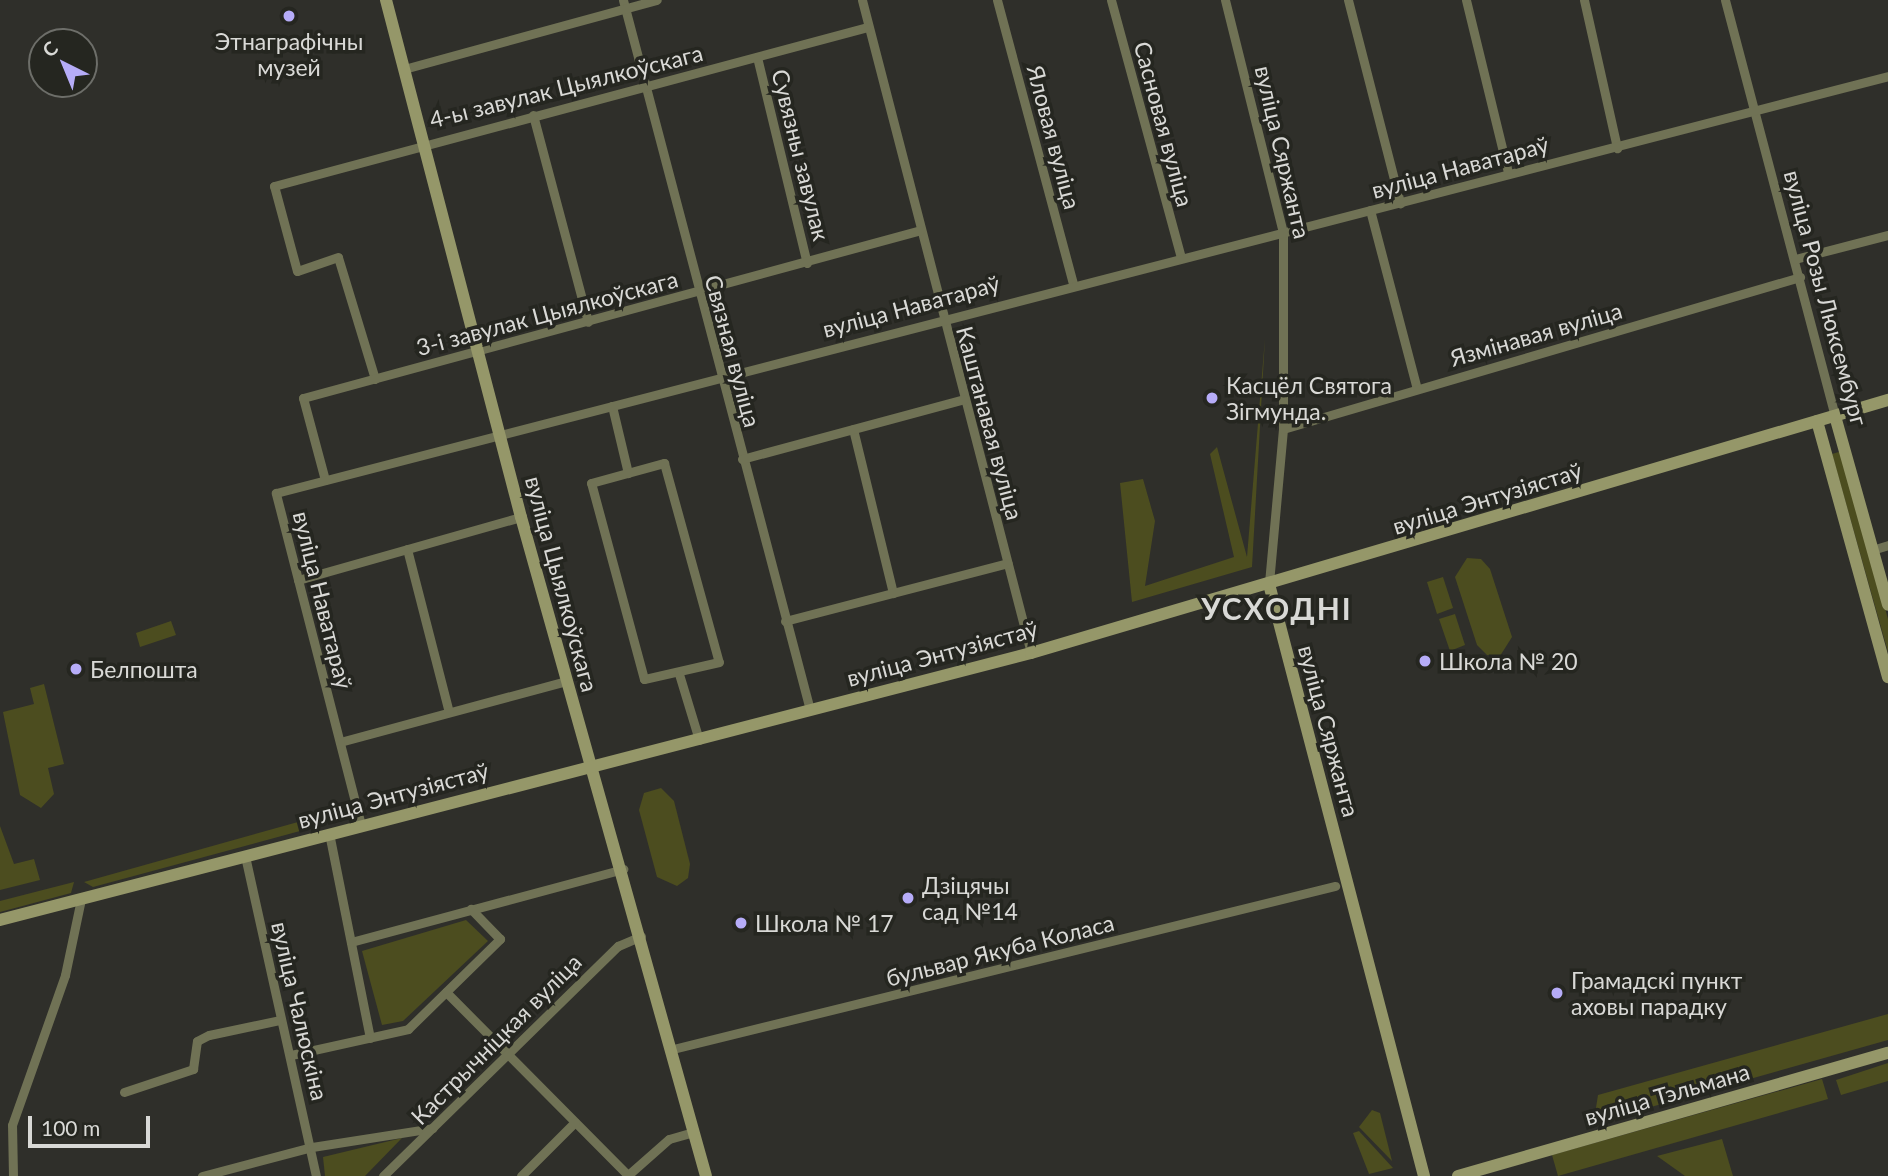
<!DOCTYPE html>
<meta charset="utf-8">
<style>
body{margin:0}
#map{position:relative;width:1888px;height:1176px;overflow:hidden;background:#2f2f2a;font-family:Lato,sans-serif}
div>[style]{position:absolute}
.green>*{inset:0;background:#4c4d1f}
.street>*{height:9px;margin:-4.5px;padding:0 4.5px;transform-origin:4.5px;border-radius:4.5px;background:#707255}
.secondary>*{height:12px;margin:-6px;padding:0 6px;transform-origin:6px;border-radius:6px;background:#959769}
.dots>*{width:19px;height:19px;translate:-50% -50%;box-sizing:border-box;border:4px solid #252620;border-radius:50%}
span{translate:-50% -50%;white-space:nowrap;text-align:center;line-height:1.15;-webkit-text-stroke:7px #252620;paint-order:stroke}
.poi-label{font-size:23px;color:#d9d9d6}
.left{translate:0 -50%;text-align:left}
.street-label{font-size:23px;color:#d9d9d6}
.district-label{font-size:30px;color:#d9d9d6;font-weight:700;letter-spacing:2px}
.north{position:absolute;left:28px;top:28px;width:70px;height:70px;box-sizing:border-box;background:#252620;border:2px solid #6d6e69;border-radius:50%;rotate:317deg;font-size:19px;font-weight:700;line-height:28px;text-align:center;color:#d9d9d6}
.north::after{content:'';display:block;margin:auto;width:24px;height:32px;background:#b6acf8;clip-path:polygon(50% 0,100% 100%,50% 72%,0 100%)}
.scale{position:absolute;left:28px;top:1116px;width:122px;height:32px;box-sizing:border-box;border:4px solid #d9d9d6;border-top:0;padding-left:9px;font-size:21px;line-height:24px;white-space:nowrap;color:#d9d9d6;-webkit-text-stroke:5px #252620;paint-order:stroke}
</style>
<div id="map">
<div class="green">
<div style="clip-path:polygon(1265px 338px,1252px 567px,1132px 602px,1120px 483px,1143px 479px,1155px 521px,1145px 586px,1234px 557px,1210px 454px,1217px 447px,1247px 557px)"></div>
<div style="clip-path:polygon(1842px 451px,1888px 619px,1888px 652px,1832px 454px)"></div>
<div style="clip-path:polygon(1467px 558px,1481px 559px,1490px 569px,1512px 637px,1500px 656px,1487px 655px,1477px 645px,1455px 577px)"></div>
<div style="clip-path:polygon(1443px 577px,1453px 608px,1437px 614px,1427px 582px)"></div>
<div style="clip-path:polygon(1455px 614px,1465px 645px,1450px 651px,1439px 619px)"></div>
<div style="clip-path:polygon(171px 621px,176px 635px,140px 647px,136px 633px)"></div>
<div style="clip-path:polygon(44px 684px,64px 764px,48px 768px,54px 794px,41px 808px,20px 795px,3px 712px,34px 704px,30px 688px)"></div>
<div style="clip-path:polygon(661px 788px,674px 801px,690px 864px,688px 878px,677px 886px,657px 877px,639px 810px,644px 793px)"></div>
<div style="clip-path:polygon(298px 822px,300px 831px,93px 887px,84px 882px)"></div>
<div style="clip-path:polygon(0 826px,14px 864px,34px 859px,40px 880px,0 890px)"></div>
<div style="clip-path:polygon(74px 882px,71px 893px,0 912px,0 901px)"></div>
<div style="clip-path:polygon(466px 920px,488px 941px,403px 1021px,382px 1025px,362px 951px)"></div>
<div style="clip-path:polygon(1888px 1014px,1888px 1040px,1605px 1120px,1595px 1114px,1598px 1095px)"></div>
<div style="clip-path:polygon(1888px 1063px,1888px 1081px,1841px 1095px,1836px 1080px)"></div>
<div style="clip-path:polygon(1822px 1079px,1828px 1099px,1558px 1176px,1552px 1155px)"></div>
<div style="clip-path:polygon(1372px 1110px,1380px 1113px,1392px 1161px,1359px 1127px)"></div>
<div style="clip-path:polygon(1359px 1131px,1393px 1168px,1369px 1174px,1353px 1133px)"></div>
<div style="clip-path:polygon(402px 1138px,365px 1176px,325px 1176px,323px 1157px)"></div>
<div style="clip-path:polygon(1722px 1139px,1733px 1176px,1685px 1176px,1657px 1156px)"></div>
</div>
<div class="street">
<div style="left:623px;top:0;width:734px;rotate:75.24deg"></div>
<div style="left:862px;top:0;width:675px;rotate:75.49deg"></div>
<div style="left:997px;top:0;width:294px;rotate:75deg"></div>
<div style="left:1111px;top:0;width:267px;rotate:74.8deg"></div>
<div style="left:1225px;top:0;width:240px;rotate:76deg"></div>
<div style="left:1283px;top:233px;width:196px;rotate:90deg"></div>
<div style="left:1283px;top:429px;width:156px;rotate:95.2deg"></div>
<div style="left:1348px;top:0;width:210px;rotate:75.6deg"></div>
<div style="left:1466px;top:0;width:177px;rotate:76.3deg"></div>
<div style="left:1584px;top:0;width:152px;rotate:77.4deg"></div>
<div style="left:1725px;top:0;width:430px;rotate:75.2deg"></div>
<div style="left:757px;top:57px;width:212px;rotate:76.4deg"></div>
<div style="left:404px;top:69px;width:262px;rotate:-15.3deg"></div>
<div style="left:533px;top:115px;width:214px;rotate:75.1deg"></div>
<div style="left:1370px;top:210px;width:185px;rotate:75.3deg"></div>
<div style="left:1795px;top:259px;width:96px;rotate:-14.5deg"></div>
<div style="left:375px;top:379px;width:127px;rotate:-106.9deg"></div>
<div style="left:338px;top:257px;width:43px;rotate:161.1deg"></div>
<div style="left:297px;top:271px;width:88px;rotate:-105.1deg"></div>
<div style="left:274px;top:186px;width:615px;rotate:-14.99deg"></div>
<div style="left:612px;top:406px;width:69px;rotate:76.6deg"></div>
<div style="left:853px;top:429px;width:169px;rotate:76.3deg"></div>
<div style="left:1283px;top:429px;width:539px;rotate:-16.38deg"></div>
<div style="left:742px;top:459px;width:230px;rotate:-15.1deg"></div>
<div style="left:664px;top:463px;width:206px;rotate:74.6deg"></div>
<div style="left:719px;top:662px;width:77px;rotate:167.2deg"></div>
<div style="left:644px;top:679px;width:203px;rotate:-105.1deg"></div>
<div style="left:591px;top:483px;width:76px;rotate:-15.3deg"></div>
<div style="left:325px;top:480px;width:85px;rotate:-105deg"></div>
<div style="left:303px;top:398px;width:640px;rotate:-15.21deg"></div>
<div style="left:407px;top:549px;width:168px;rotate:75.6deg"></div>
<div style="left:1872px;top:550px;width:17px;rotate:-17deg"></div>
<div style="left:298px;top:580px;width:232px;rotate:-15.8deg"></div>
<div style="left:785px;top:621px;width:230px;rotate:-14.6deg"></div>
<div style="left:679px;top:674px;width:69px;rotate:73.1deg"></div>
<div style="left:340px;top:742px;width:234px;rotate:-15.1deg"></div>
<div style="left:361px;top:825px;width:343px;rotate:-104.4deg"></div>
<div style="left:276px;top:493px;width:1665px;rotate:-14.5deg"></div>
<div style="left:329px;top:833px;width:209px;rotate:78.7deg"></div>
<div style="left:245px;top:856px;width:328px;rotate:77.5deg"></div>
<div style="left:351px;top:942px;width:282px;rotate:-15deg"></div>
<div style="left:446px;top:992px;width:258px;rotate:45.2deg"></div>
<div style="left:673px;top:1049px;width:682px;rotate:-13.83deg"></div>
<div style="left:291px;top:1055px;width:120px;rotate:-12.5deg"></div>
<div style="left:408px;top:1029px;width:129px;rotate:-44.4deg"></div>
<div style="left:500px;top:939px;width:42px;rotate:-134deg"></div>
<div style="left:124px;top:1092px;width:73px;rotate:-18.4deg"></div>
<div style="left:193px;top:1069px;width:28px;rotate:-82deg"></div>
<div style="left:197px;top:1041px;width:13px;rotate:-27deg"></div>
<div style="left:209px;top:1035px;width:73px;rotate:-11.9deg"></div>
<div style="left:13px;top:1176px;width:51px;rotate:-91.1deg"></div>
<div style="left:12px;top:1125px;width:159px;rotate:-70.5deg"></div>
<div style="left:65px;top:975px;width:78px;rotate:-78.1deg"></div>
<div style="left:202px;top:1176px;width:114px;rotate:-14.8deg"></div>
<div style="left:312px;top:1147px;width:122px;rotate:-8.9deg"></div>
<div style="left:383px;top:1176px;width:329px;rotate:-44.4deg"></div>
<div style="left:618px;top:946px;width:25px;rotate:-23deg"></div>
<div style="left:521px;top:1176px;width:76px;rotate:-45deg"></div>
<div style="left:627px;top:1176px;width:56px;rotate:-41.4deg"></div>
<div style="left:669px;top:1139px;width:26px;rotate:-16deg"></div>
</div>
<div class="secondary">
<div style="left:386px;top:0;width:534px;rotate:75.37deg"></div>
<div style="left:521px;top:517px;width:684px;rotate:74.32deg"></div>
<div style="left:1835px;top:416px;width:196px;rotate:74.3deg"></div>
<div style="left:1817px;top:421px;width:266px;rotate:74.5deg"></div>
<div style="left:1269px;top:584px;width:612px;rotate:75.33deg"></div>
<div style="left:0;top:920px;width:1065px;rotate:-14.52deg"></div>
<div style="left:1031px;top:653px;width:894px;rotate:-16.45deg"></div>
<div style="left:1458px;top:1176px;width:447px;rotate:-16deg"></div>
</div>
<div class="dots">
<div style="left:289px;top:16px;background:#b6acf8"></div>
<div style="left:1212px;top:398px;background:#b6acf8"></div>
<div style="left:1425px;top:661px;background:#b6acf8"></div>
<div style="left:76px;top:669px;background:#b6acf8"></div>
<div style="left:908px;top:898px;background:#b6acf8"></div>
<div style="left:741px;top:923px;background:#b6acf8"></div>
<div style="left:1557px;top:993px;background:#b6acf8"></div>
</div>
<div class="poi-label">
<span style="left:289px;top:54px">Этнаграфічны<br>музей</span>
<span class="left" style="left:1226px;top:398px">Касцёл Святога<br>Зігмунда.</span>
<span class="left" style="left:1439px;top:661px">Школа № 20</span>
<span class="left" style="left:90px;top:669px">Белпошта</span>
<span class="left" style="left:922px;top:898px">Дзіцячы<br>сад №14</span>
<span class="left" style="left:755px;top:923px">Школа № 17</span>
<span class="left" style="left:1571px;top:993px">Грамадскі пункт<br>аховы парадку</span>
</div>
<div class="street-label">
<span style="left:566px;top:86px;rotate:-14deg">4-ы завулак Цыялкоўскага</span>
<span style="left:1164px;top:124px;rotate:75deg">Сасновая вуліца</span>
<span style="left:1054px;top:137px;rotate:75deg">Яловая вуліца</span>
<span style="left:1283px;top:152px;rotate:77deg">вуліца Сяржанта</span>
<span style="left:801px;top:155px;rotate:76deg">Сувязны завулак</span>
<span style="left:1460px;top:167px;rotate:-15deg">вуліца Наватараў</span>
<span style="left:1826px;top:298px;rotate:75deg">вуліца Розы Люксембург</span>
<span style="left:911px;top:306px;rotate:-15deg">вуліца Наватараў</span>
<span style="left:547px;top:313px;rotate:-15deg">3-і завулак Цыялкоўскага</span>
<span style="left:1536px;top:334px;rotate:-16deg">Язмінавая вуліца</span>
<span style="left:733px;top:351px;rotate:75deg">Связная вуліца</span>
<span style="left:990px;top:423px;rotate:75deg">Каштанавая вуліца</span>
<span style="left:1487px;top:498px;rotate:-17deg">вуліца Энтузіястаў</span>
<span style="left:562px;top:584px;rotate:75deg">вуліца Цыялкоўскага</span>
<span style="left:323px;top:600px;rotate:76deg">вуліца Наватараў</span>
<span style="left:942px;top:653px;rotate:-15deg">вуліца Энтузіястаў</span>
<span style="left:1329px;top:731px;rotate:75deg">вуліца Сяржанта</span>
<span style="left:393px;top:795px;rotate:-15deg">вуліца Энтузіястаў</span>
<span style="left:1000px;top:950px;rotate:-14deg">бульвар Якуба Коласа</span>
<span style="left:300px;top:1011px;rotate:77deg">вуліца Чалюскіна</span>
<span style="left:496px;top:1039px;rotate:-45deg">Кастрычніцкая вуліца</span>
<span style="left:1667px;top:1094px;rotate:-16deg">вуліца Тэльмана</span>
</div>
<div class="district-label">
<span style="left:1277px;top:608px">УСХОДНІ</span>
</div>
<div class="north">С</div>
<div class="scale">100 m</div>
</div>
